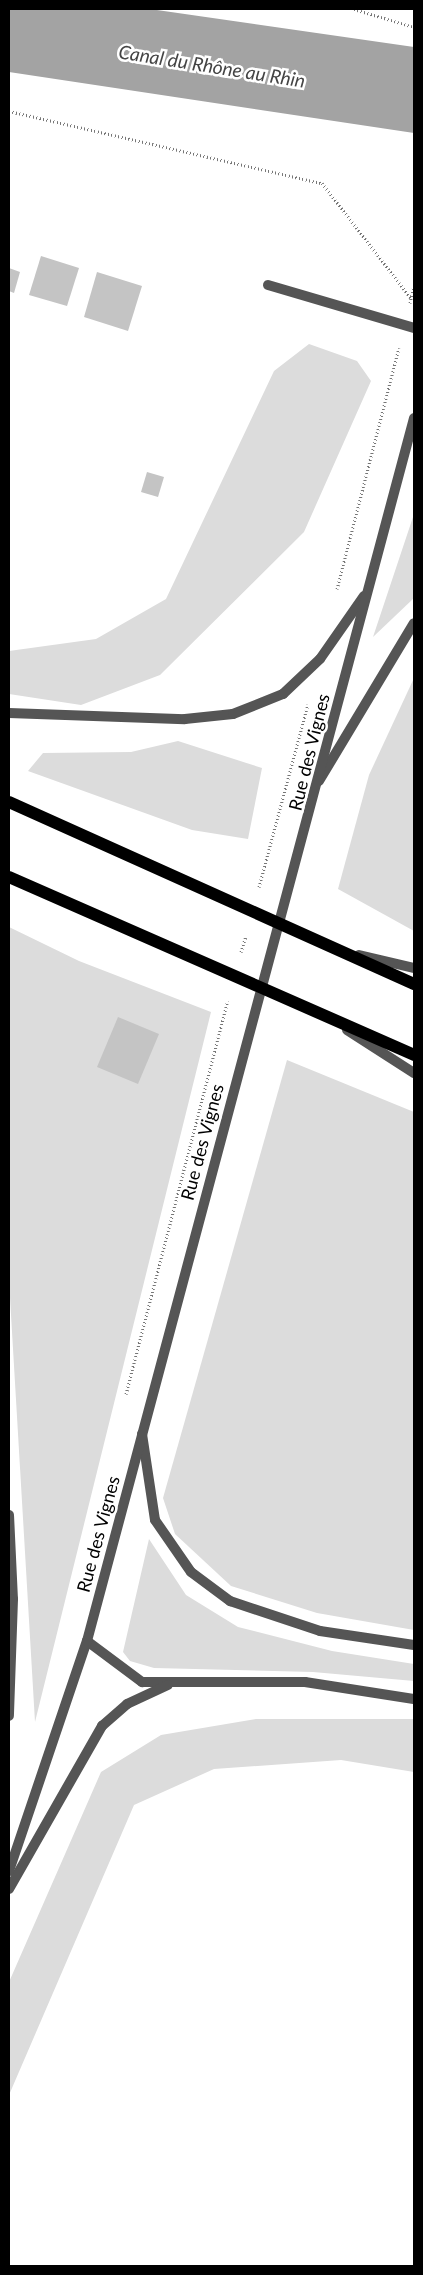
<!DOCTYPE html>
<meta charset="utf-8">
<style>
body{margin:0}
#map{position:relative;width:423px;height:2275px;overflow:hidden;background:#fff;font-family:Lato,sans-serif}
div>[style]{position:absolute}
.green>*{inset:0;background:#dcdcdc}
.water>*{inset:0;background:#a3a3a3}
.building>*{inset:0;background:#c4c4c4}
.path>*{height:3px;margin-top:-1.5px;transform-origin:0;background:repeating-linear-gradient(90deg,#777 0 1px,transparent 0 3.5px)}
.service>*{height:10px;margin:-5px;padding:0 5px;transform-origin:5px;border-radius:5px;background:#555}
.minor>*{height:10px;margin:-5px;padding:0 5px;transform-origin:5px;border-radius:5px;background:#555}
.primary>*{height:12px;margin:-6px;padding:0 6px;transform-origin:6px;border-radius:6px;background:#000}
span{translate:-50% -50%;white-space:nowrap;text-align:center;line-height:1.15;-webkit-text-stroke:5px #fff;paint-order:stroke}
.street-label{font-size:18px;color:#000}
.water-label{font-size:19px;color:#444;font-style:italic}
.frame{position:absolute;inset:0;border:10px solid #000;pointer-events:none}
</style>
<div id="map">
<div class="green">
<div style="clip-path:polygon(309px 344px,357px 361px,371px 381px,304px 532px,160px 675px,81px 705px,9px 694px,9px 651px,96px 639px,166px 599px,274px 371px)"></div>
<div style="clip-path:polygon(414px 514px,414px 598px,373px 637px)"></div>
<div style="clip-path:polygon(414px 678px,414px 931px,338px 889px,369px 775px)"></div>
<div style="clip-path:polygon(178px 741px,262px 768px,248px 839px,192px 830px,28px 771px,43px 753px,131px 752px)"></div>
<div style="clip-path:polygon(9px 927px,79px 961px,211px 1012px,35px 1722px,9px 1281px)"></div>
<div style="clip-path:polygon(287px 1060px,414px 1112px,414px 1630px,317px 1613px,231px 1586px,175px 1534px,163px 1498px)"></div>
<div style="clip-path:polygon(149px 1539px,186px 1595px,238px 1627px,332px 1651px,414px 1664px,414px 1681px,313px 1672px,154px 1668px,130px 1661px,123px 1652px)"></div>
<div style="clip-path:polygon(256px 1719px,414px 1719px,414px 1772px,341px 1760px,214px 1769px,134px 1805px,9px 2095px,9px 1982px,101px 1772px,161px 1735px)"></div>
</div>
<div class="water">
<div style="clip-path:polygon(9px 9px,150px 9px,414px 47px,414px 133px,9px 72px)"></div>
</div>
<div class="building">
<div style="clip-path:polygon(41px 256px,79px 268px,67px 306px,29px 295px)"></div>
<div style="clip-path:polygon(9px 268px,20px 272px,14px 293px,9px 291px)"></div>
<div style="clip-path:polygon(97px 272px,142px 286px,128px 331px,84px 317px)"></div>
<div style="clip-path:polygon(147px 472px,164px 477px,158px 497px,141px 492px)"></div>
<div style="clip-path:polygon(118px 1017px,159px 1034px,138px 1084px,97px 1067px)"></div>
</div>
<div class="path">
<div style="left:354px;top:9px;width:63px;rotate:16.7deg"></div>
<div style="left:9px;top:111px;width:321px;rotate:13deg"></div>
<div style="left:322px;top:183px;width:145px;rotate:52.3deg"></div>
<div style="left:410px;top:303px;width:17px;rotate:-77deg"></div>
<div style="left:337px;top:589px;width:249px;rotate:-75.6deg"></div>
<div style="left:259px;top:887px;width:189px;rotate:-75deg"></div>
<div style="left:241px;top:952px;width:17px;rotate:-73deg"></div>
<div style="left:126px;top:1394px;width:406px;rotate:-75.5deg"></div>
</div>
<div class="service">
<div style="left:9px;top:713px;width:176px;rotate:2deg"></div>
<div style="left:185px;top:719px;width:48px;rotate:-5.9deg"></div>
<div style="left:233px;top:714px;width:54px;rotate:-21.8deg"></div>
<div style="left:283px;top:694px;width:51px;rotate:-43.4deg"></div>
<div style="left:320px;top:659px;width:77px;rotate:-55.1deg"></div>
<div style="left:319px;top:781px;width:184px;rotate:-59deg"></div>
<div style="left:359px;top:955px;width:57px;rotate:13.3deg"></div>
<div style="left:347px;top:1030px;width:80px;rotate:32.7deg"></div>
<div style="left:142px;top:1434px;width:87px;rotate:81.4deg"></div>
<div style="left:155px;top:1520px;width:63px;rotate:55.3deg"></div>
<div style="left:191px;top:1572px;width:49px;rotate:36.6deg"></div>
<div style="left:230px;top:1601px;width:95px;rotate:18.4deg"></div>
<div style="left:320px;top:1631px;width:95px;rotate:8.5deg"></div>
<div style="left:9px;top:1515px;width:84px;rotate:87.3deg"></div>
<div style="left:13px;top:1599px;width:117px;rotate:92deg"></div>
<div style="left:87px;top:1641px;width:69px;rotate:36.7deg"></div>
<div style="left:142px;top:1682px;width:163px"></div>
<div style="left:305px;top:1682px;width:110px;rotate:8.9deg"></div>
<div style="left:9px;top:1889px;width:188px;rotate:-60.3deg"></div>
<div style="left:102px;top:1726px;width:33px;rotate:-41deg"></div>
<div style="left:127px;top:1704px;width:45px;rotate:-24.9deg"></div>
</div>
<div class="minor">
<div style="left:268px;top:285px;width:152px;rotate:16.4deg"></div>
<div style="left:9px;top:1871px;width:243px;rotate:-71.3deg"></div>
<div style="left:87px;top:1641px;width:1266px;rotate:-75.03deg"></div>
</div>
<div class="primary">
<div style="left:9px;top:802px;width:444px;rotate:24.2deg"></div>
<div style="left:9px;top:877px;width:442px;rotate:23.7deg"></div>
</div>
<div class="street-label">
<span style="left:309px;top:752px;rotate:-76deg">Rue des Vignes</span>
<span style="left:202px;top:1142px;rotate:-75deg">Rue des Vignes</span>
<span style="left:98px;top:1534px;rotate:-75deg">Rue des Vignes</span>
</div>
<div class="water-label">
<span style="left:212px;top:66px;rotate:9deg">Canal du Rhône au Rhin</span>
</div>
<div class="frame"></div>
</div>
